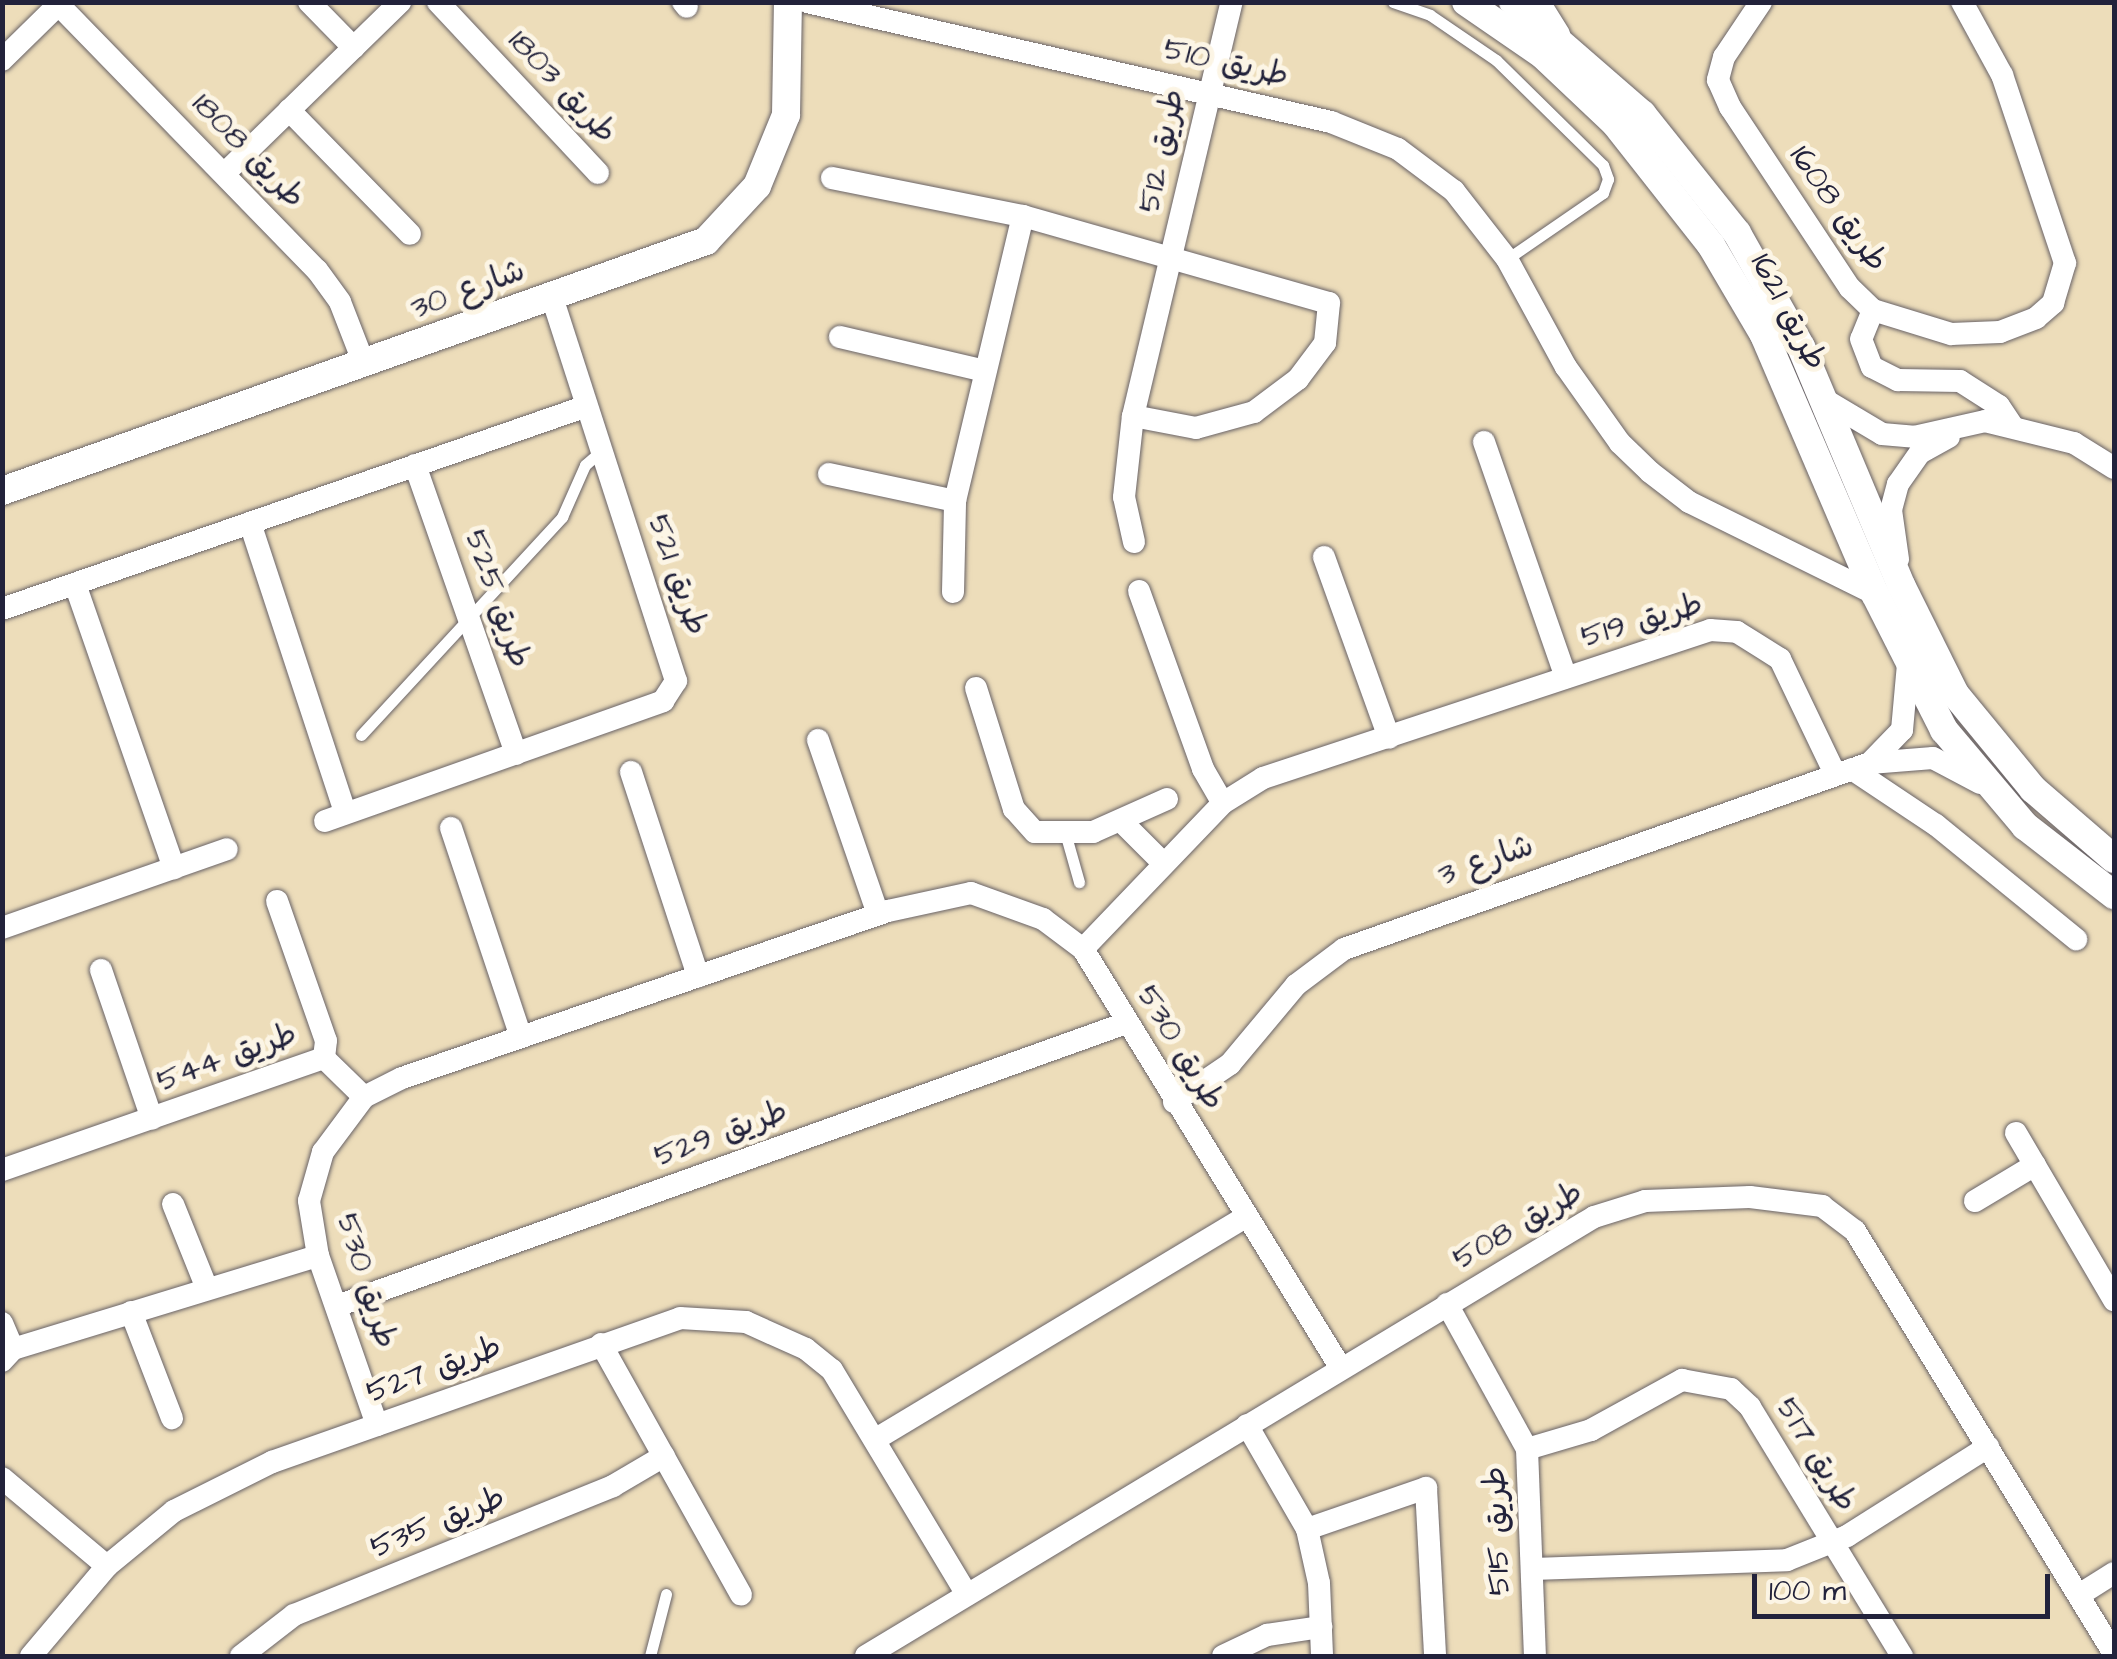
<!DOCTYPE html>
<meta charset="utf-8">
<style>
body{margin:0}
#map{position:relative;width:2117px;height:1659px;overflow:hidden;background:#edddba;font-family:"Architects Daughter","Playpen Sans Arabic",sans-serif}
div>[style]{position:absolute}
.roads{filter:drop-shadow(0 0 2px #696367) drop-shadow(0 0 2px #696367)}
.service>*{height:11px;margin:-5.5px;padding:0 5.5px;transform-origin:5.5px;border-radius:5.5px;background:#fff}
.minor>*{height:22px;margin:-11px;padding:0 11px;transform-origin:11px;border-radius:11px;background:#fff}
.tertiary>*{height:28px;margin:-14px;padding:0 14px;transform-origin:14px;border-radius:14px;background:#fff}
span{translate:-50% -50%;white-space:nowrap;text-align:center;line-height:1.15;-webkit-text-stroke:10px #fcf5e5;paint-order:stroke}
.street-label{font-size:32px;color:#22223b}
.frame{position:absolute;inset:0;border:5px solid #22223b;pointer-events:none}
.scale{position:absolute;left:1752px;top:1574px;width:298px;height:45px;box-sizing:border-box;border:5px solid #22223b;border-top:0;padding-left:12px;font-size:30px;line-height:35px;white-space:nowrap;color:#22223b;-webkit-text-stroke:8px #fcf5e5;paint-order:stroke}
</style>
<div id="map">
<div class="roads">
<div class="service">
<div style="left:1393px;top:2px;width:39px;rotate:19deg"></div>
<div style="left:1430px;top:15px;width:80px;rotate:34.3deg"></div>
<div style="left:1496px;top:60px;width:150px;rotate:44.5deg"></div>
<div style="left:1603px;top:165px;width:15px;rotate:70deg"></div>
<div style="left:1608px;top:179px;width:15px;rotate:110deg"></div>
<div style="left:1603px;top:193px;width:116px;rotate:145.5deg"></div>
<div style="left:361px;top:735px;width:297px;rotate:-47.3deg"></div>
<div style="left:562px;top:517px;width:57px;rotate:-66.1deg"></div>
<div style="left:585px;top:465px;width:20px;rotate:-41deg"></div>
<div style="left:1066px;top:836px;width:48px;rotate:74.2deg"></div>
<div style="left:650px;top:1656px;width:64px;rotate:-75.5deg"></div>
</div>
<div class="minor">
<div style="left:56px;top:2px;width:374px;rotate:45.8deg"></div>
<div style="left:317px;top:270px;width:39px;rotate:54deg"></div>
<div style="left:340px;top:302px;width:66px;rotate:68.8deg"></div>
<div style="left:309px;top:2px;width:64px;rotate:45.6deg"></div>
<div style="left:438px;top:2px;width:234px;rotate:46.9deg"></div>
<div style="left:683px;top:2px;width:6px;rotate:51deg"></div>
<div style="left:807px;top:2px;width:538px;rotate:12.9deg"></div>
<div style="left:1331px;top:122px;width:72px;rotate:21.9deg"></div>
<div style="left:1398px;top:149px;width:70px;rotate:36.9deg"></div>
<div style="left:1454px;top:191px;width:86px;rotate:52.1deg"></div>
<div style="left:1507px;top:259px;width:123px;rotate:61.4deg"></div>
<div style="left:1566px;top:367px;width:93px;rotate:54.6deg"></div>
<div style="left:1620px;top:443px;width:42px;rotate:44deg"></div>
<div style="left:1650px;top:472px;width:49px;rotate:37.6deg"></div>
<div style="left:1689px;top:502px;width:208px;rotate:26.3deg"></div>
<div style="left:1539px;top:2px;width:38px;rotate:58deg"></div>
<div style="left:1761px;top:2px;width:66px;rotate:123.9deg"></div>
<div style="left:1724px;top:57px;width:24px;rotate:105deg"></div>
<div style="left:1718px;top:80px;width:30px;rotate:66deg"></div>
<div style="left:1730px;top:107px;width:217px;rotate:56.5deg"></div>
<div style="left:1850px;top:288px;width:32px;rotate:44deg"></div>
<div style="left:1873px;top:310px;width:82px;rotate:17.1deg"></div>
<div style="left:1951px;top:334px;width:49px;rotate:-2.3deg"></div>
<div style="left:2000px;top:332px;width:39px;rotate:-21deg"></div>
<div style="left:2036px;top:318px;width:23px;rotate:-41deg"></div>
<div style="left:2053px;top:303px;width:42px;rotate:-73.3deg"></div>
<div style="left:2065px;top:263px;width:198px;rotate:-108.5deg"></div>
<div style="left:2002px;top:75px;width:83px;rotate:-118.7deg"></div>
<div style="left:2px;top:60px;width:78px;rotate:-44.5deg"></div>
<div style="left:289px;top:110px;width:173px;rotate:45.7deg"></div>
<div style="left:225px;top:173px;width:245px;rotate:-44.3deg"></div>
<div style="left:832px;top:178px;width:195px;rotate:11.3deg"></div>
<div style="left:1023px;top:216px;width:318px;rotate:15.9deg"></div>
<div style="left:1329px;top:303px;width:40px;rotate:95.7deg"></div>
<div style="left:1325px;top:343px;width:45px;rotate:126.9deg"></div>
<div style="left:1298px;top:379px;width:55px;rotate:143.1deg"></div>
<div style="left:1254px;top:412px;width:60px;rotate:164.6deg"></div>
<div style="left:1196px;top:428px;width:64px;rotate:-169.2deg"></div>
<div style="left:1873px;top:310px;width:31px;rotate:112deg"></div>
<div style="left:1861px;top:339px;width:30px;rotate:69deg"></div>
<div style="left:1872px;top:367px;width:29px;rotate:27deg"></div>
<div style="left:1898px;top:380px;width:62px;rotate:0.9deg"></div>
<div style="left:1960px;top:381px;width:46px;rotate:32.7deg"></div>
<div style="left:1999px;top:406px;width:23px;rotate:56deg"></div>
<div style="left:840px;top:337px;width:149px;rotate:13.2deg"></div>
<div style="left:1825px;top:400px;width:66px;rotate:30.8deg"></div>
<div style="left:1882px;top:434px;width:32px;rotate:5deg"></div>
<div style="left:1914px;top:437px;width:73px;rotate:-12.7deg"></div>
<div style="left:1985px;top:421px;width:92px;rotate:13.9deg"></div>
<div style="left:2074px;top:443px;width:47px;rotate:32deg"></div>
<div style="left:1484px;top:442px;width:249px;rotate:70.8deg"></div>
<div style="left:415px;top:465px;width:306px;rotate:70.7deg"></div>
<div style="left:829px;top:474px;width:129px;rotate:12.1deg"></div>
<div style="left:250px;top:523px;width:304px;rotate:71.8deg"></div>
<div style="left:1134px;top:542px;width:46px;rotate:-102.5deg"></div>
<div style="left:1124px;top:497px;width:81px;rotate:-83.7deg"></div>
<div style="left:1133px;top:416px;width:426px;rotate:-76.6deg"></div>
<div style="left:1324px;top:557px;width:192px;rotate:70.2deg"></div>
<div style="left:1898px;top:559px;width:49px;rotate:-98.1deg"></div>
<div style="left:1891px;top:510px;width:27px;rotate:-75deg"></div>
<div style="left:1898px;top:484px;width:38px;rotate:-55deg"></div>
<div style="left:1920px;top:453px;width:33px;rotate:-29deg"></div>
<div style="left:75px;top:584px;width:301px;rotate:70.8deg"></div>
<div style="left:1139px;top:591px;width:189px;rotate:70.2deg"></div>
<div style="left:1203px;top:769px;width:39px;rotate:60deg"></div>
<div style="left:953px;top:592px;width:91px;rotate:-88.7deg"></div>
<div style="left:955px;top:501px;width:293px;rotate:-76.6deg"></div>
<div style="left:2px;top:609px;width:616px;rotate:-19.14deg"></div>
<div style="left:976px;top:688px;width:127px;rotate:72.6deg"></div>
<div style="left:1014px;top:809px;width:31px;rotate:48deg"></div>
<div style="left:1035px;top:832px;width:58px"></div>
<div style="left:1093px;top:832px;width:81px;rotate:-24deg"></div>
<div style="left:818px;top:740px;width:184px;rotate:71deg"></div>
<div style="left:1870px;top:763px;width:46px;rotate:-45.9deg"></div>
<div style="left:1902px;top:730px;width:66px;rotate:-84.8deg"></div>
<div style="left:1852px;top:769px;width:101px;rotate:33.7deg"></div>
<div style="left:1936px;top:825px;width:181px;rotate:39.2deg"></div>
<div style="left:631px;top:772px;width:215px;rotate:71.8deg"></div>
<div style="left:325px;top:821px;width:359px;rotate:-19.5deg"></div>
<div style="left:663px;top:701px;width:24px;rotate:-57deg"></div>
<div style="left:676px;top:681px;width:403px;rotate:-107.9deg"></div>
<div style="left:1123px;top:823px;width:57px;rotate:45deg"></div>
<div style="left:451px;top:828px;width:220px;rotate:71.5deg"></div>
<div style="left:277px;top:901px;width:148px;rotate:70.7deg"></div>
<div style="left:326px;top:1041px;width:17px;rotate:97deg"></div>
<div style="left:2px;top:928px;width:238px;rotate:-19.3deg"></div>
<div style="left:1083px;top:949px;width:202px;rotate:-46.2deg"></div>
<div style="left:1223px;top:803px;width:47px;rotate:-32deg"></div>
<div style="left:1263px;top:778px;width:471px;rotate:-18.3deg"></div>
<div style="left:1710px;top:630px;width:27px;rotate:4deg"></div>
<div style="left:1737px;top:632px;width:51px;rotate:32.1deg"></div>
<div style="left:1780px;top:659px;width:127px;rotate:64.4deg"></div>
<div style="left:101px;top:970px;width:157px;rotate:71.1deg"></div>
<div style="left:1174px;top:1102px;width:68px;rotate:-34.2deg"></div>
<div style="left:1230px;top:1064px;width:103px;rotate:-50.1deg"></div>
<div style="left:1296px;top:985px;width:60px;rotate:-36.9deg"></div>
<div style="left:1344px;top:949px;width:558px;rotate:-19.47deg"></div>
<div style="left:1870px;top:763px;width:63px;rotate:-4.5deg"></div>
<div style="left:1933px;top:758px;width:53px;rotate:28deg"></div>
<div style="left:2016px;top:1133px;width:194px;rotate:59.6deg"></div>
<div style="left:2px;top:1170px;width:341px;rotate:-19.2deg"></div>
<div style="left:324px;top:1058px;width:56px;rotate:44.3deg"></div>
<div style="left:1975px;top:1201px;width:70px;rotate:-31deg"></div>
<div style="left:173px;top:1204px;width:88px;rotate:68.1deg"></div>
<div style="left:1447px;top:1304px;width:166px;rotate:61.1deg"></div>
<div style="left:1527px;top:1449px;width:207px;rotate:87.8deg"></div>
<div style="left:337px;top:1306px;width:838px;rotate:-19.73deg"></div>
<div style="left:131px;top:1312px;width:114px;rotate:68.9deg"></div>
<div style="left:2px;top:1323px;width:28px;rotate:67deg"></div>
<div style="left:601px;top:1344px;width:287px;rotate:60.8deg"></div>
<div style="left:2px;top:1361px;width:16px;rotate:-47deg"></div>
<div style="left:13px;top:1349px;width:319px;rotate:-17deg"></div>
<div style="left:377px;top:1425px;width:179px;rotate:-109.2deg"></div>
<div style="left:318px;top:1256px;width:56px;rotate:-99.3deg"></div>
<div style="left:309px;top:1201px;width:51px;rotate:-74.1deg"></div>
<div style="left:323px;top:1152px;width:69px;rotate:-53.3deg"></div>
<div style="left:364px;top:1097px;width:42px;rotate:-26.6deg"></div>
<div style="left:402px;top:1078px;width:514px;rotate:-18.96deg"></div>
<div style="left:888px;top:911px;width:85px;rotate:-12.2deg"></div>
<div style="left:971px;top:893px;width:77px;rotate:19.9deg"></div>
<div style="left:1043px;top:919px;width:50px;rotate:36.9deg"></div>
<div style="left:1083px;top:949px;width:492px;rotate:58.4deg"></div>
<div style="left:1247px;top:1425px;width:120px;rotate:60deg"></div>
<div style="left:1307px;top:1529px;width:55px;rotate:77.5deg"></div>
<div style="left:1319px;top:1583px;width:73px;rotate:87.6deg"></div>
<div style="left:876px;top:1439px;width:431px;rotate:-31deg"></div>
<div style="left:1527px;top:1449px;width:67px;rotate:-16.5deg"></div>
<div style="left:1591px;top:1430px;width:104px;rotate:-28.8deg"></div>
<div style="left:1682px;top:1380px;width:50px;rotate:10.4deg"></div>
<div style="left:1731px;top:1389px;width:26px;rotate:43deg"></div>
<div style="left:1750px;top:1407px;width:292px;rotate:58.6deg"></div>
<div style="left:2px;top:1478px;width:137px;rotate:40deg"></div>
<div style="left:1307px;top:1529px;width:126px;rotate:-19deg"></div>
<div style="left:1426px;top:1488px;width:168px;rotate:86.9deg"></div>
<div style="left:1533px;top:1569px;width:254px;rotate:-2deg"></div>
<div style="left:1787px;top:1560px;width:65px;rotate:-21.8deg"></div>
<div style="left:1847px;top:1536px;width:167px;rotate:-32.3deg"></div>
<div style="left:2079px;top:1595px;width:41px;rotate:-32.2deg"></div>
<div style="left:31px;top:1656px;width:118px;rotate:-49.8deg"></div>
<div style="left:107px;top:1566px;width:87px;rotate:-39.4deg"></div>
<div style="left:174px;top:1511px;width:110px;rotate:-26.6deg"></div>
<div style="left:272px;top:1462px;width:433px;rotate:-19.4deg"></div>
<div style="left:680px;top:1318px;width:66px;rotate:3.5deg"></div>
<div style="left:746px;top:1322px;width:66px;rotate:24.2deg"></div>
<div style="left:806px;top:1349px;width:33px;rotate:39deg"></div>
<div style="left:832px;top:1370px;width:262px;rotate:59deg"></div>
<div style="left:241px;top:1656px;width:67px;rotate:-37.7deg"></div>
<div style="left:294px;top:1615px;width:344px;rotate:-22deg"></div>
<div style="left:613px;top:1486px;width:59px;rotate:-30.5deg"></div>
<div style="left:866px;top:1656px;width:850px;rotate:-31.09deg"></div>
<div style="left:1594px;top:1217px;width:53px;rotate:-17.4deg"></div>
<div style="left:1645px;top:1201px;width:105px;rotate:-2.2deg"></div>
<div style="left:1750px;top:1197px;width:73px;rotate:7.1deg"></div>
<div style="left:1822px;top:1206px;width:41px;rotate:37.1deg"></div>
<div style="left:1855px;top:1231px;width:495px;rotate:58.5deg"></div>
<div style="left:1223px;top:1656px;width:49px;rotate:-25.5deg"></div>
<div style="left:1267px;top:1635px;width:55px;rotate:-8.4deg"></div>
</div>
<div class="tertiary">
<div style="left:1466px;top:2px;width:93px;rotate:34.5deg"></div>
<div style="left:1543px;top:55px;width:99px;rotate:43.4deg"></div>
<div style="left:1615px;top:123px;width:155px;rotate:51.8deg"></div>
<div style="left:1711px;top:245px;width:104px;rotate:59.5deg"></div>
<div style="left:1764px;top:335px;width:282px;rotate:66.8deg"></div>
<div style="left:1875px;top:594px;width:153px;rotate:63.1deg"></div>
<div style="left:1944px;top:730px;width:126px;rotate:49.8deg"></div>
<div style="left:2025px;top:826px;width:113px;rotate:37.8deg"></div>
<div style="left:1513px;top:2px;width:171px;rotate:41deg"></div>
<div style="left:1642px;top:114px;width:152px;rotate:51.4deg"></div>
<div style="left:1737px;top:233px;width:131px;rotate:60.7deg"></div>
<div style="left:1801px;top:347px;width:260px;rotate:67.2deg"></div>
<div style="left:1902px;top:587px;width:119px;rotate:63.6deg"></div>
<div style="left:1955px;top:694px;width:123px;rotate:50.6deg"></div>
<div style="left:2033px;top:789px;width:107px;rotate:40.8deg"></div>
<div style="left:2px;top:491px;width:747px;rotate:-19.55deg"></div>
<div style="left:706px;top:241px;width:75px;rotate:-47.2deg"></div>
<div style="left:757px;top:186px;width:77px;rotate:-67.8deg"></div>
<div style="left:786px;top:115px;width:113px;rotate:-89deg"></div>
</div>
</div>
<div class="street-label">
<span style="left:1226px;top:63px;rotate:13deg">طريق 510</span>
<span style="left:562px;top:87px;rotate:47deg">طريق 1803</span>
<span style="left:248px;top:151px;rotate:46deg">طريق 1808</span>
<span style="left:1162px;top:151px;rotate:-78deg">طريق 512</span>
<span style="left:1838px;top:209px;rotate:55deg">طريق 1608</span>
<span style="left:468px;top:290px;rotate:-20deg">شارع 30</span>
<span style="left:1788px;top:312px;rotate:62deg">طريق 1621</span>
<span style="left:677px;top:575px;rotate:71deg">طريق 521</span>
<span style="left:497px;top:599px;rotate:71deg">طريق 525</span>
<span style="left:1642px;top:621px;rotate:-16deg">طريق 519</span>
<span style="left:1486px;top:861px;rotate:-19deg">شارع 3</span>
<span style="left:1180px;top:1048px;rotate:59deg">طريق 530</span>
<span style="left:227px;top:1058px;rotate:-20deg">طريق 544</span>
<span style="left:721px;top:1134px;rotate:-20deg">طريق 529</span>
<span style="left:1518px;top:1226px;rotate:-30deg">طريق 508</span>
<span style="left:366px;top:1281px;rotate:73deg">طريق 530</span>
<span style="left:434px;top:1370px;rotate:-20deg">طريق 527</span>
<span style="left:1816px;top:1455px;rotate:59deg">طريق 517</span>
<span style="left:438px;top:1523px;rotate:-22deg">طريق 535</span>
<span style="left:1498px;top:1531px;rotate:-92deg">طريق 515</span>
</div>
<div class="frame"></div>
<div class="scale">100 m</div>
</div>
